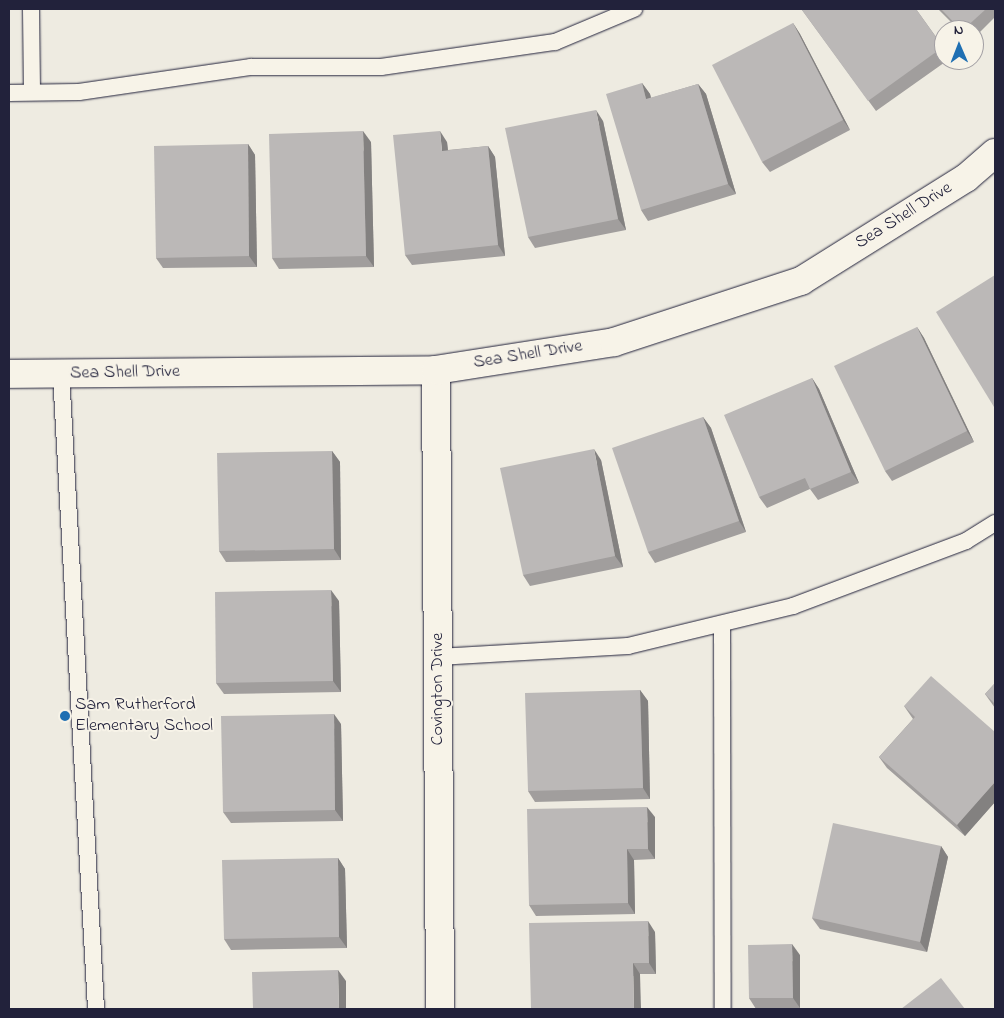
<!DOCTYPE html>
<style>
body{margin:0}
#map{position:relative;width:1004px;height:1018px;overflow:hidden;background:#eeebe1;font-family:"Indie Flower",sans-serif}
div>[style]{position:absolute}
.roads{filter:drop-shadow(0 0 1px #22223b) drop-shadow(0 0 1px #22223b)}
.lane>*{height:16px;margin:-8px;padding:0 8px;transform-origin:8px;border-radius:8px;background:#f7f3e8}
.street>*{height:28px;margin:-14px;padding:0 14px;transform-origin:14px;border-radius:14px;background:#f7f3e8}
.wall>*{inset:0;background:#a19e9d}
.shaded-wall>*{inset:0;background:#838180}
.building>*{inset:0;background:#bbb8b7}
.dots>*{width:14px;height:14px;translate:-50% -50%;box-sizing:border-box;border:2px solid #f7f3e8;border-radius:50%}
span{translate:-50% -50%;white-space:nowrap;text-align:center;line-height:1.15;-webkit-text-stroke:4px #f7f3e8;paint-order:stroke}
.street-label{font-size:18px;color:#22223b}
.poi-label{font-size:18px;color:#22223b}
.left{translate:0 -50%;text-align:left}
.frame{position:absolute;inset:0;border:10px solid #22223b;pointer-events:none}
.north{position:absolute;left:934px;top:20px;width:50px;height:50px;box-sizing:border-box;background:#f7f3e8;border:1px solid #a29fa3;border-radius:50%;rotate:359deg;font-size:14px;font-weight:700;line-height:20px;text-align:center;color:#22223b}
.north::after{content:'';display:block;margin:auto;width:18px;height:22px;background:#1f6fb2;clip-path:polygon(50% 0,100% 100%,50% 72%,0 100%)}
</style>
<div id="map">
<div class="roads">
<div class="lane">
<div style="left:31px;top:9px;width:83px;rotate:89.3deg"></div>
<div style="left:9px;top:93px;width:70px;rotate:-0.8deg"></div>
<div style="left:79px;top:92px;width:174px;rotate:-8.3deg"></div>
<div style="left:251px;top:67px;width:130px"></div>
<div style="left:381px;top:67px;width:176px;rotate:-8.2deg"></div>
<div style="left:555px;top:42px;width:86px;rotate:-22.7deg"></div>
<div style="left:61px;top:373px;width:637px;rotate:86.85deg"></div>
<div style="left:722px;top:624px;width:385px;rotate:89.9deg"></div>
<div style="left:438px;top:657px;width:190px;rotate:-3.3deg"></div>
<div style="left:628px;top:646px;width:170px;rotate:-13.6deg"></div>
<div style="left:793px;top:606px;width:185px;rotate:-20.6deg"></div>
<div style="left:966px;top:541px;width:34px;rotate:-32deg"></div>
</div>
<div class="street">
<div style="left:436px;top:370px;width:639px;rotate:89.64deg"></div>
<div style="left:9px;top:374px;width:427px;rotate:-0.5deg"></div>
<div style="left:436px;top:370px;width:180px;rotate:-8.9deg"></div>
<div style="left:614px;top:342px;width:197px;rotate:-18.1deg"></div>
<div style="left:801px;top:281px;width:195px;rotate:-32deg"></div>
<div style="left:966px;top:178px;width:38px;rotate:-41deg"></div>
</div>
</div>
<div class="wall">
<div style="clip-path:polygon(916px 9px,944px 48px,944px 60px,948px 60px,876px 111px,802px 10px)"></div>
<div style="clip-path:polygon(938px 9px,995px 9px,995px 17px,974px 38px,974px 30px,959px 30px)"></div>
<div style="clip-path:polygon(793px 23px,800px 34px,850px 130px,770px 172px,762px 162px)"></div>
<div style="clip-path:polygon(642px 83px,650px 94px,651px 98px,698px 84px,706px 94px,736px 194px,648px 221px,641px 210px)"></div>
<div style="clip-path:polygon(603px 121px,626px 230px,535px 248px,528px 237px)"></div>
<div style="clip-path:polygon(371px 142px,374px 267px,279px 269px,272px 258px)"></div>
<div style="clip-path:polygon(447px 142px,448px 150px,488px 146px,495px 157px,505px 256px,412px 265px,405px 255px)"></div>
<div style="clip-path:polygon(248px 144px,255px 155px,257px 267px,163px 268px,156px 258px)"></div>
<div style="clip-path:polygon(917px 327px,924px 338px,974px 442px,892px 481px,885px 471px)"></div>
<div style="clip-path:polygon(812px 378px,819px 389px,859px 483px,818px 500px,810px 489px,767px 508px,759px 497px)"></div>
<div style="clip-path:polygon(703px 417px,711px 428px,746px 532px,655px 563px,648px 552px)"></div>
<div style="clip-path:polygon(332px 451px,340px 462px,341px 560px,226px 562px,219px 551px)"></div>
<div style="clip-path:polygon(601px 460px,623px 567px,530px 586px,523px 575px)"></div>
<div style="clip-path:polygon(339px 601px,341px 692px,224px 694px,216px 683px)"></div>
<div style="clip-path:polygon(995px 683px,995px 708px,985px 694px)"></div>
<div style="clip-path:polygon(640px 690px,648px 701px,650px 799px,535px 802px,528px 791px)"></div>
<div style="clip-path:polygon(904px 706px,995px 732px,995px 802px,965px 836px,887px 768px,879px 757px,913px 719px)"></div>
<div style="clip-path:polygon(341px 724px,343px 821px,231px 823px,223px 812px)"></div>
<div style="clip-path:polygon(655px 817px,655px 859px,634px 860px,635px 914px,536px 916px,529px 905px)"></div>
<div style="clip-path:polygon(941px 846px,948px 857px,927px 952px,820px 929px,812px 918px)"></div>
<div style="clip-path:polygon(338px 858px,345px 869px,347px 948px,231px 950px,224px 939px)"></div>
<div style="clip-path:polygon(655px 932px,656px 974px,640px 974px,531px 1009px)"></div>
<div style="clip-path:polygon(800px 955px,800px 1008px,756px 1009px,749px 998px)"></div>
</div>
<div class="shaded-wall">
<div style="clip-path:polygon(793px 23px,800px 34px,850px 130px,843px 120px)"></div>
<div style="clip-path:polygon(642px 83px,650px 94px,654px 110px,646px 99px)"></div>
<div style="clip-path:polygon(698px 84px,706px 94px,736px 194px,728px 184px)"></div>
<div style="clip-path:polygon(596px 110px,603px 121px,626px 230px,618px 219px)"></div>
<div style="clip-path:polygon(363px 131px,371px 142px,374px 267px,366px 256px)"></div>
<div style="clip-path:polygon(440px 131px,447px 142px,449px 162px,442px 151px)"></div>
<div style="clip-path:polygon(248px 144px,255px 155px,257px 267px,249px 256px)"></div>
<div style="clip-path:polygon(488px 146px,495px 157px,505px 256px,498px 245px)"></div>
<div style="clip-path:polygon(917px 327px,924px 338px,974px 442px,967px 431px)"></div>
<div style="clip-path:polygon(812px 378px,819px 389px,859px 483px,851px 472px)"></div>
<div style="clip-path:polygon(703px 417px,711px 428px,746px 532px,739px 521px)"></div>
<div style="clip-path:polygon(594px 449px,601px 460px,623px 567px,615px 556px)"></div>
<div style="clip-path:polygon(332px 451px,340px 462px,341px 560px,334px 549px)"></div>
<div style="clip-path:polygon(331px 590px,339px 601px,341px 692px,333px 681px)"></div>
<div style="clip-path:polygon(640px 690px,648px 701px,650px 799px,643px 788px)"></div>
<div style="clip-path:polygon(334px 714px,341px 724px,343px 821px,335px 810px)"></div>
<div style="clip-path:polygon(995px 782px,995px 802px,965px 836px,957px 825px)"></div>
<div style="clip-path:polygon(647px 807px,655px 817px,655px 859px,648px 849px)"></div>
<div style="clip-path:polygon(941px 846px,948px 857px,927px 952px,920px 942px)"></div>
<div style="clip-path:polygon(627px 849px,634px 860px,635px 914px,628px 903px)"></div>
<div style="clip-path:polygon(338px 858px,345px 869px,347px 948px,339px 937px)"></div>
<div style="clip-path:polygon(648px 921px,655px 932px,656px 974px,649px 963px)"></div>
<div style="clip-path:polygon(792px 944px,800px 955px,800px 1008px,793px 998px)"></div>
<div style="clip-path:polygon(633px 963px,640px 974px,641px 1009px,634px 1009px)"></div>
<div style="clip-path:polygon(338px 970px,346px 981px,346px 1009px,339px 1009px)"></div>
</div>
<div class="building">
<div style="clip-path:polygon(803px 9px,916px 9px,943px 47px,868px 101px,802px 10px)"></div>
<div style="clip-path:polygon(941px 9px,986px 9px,963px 30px,961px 30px)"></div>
<div style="clip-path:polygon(793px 23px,843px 120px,762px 162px,712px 65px)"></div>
<div style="clip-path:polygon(642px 83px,646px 99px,698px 84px,728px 184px,641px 210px,606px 94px)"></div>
<div style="clip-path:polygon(596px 110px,618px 219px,528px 237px,505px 128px)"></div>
<div style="clip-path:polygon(363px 131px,366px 256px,272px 258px,269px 134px)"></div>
<div style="clip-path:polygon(440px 131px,442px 151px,488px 146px,498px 245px,405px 255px,393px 135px)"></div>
<div style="clip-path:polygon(248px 144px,249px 256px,156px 258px,154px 146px)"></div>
<div style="clip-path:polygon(995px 275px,995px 406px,994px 407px,936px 312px)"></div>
<div style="clip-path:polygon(917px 327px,967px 431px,885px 471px,834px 366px)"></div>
<div style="clip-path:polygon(812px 378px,851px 472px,810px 489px,805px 478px,759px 497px,724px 415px)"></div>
<div style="clip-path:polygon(703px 417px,739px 521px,648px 552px,612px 448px)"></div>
<div style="clip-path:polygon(594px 449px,615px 556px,523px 575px,500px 468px)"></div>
<div style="clip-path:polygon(332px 451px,334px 549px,219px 551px,217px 453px)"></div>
<div style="clip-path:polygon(331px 590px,333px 681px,216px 683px,215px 592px)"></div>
<div style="clip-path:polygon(931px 676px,995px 732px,995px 782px,957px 825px,879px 757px,915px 717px,904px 706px)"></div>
<div style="clip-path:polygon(995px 683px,995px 704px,985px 694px)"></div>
<div style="clip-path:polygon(640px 690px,643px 788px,528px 791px,525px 693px)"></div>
<div style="clip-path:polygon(334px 714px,335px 810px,223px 812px,221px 716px)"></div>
<div style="clip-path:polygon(647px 807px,648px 849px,627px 849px,628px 903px,529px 905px,527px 809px)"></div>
<div style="clip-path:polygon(833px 823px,941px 846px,920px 942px,812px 918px)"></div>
<div style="clip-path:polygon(338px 858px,339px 937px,224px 939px,222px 860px)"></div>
<div style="clip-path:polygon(648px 921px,649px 963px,633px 963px,634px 1009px,531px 1009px,529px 923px)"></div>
<div style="clip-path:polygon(792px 944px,793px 998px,749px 998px,748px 945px)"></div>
<div style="clip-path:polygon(338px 970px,339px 1009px,253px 1009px,252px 972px)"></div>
<div style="clip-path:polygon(941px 978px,965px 1009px,901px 1009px)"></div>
</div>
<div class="dots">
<div style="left:65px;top:716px;background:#1f6fb2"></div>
</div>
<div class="street-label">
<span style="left:904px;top:216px;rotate:-32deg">Sea Shell Drive</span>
<span style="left:528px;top:355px;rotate:-9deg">Sea Shell Drive</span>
<span style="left:125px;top:373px;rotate:-1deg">Sea Shell Drive</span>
<span style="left:438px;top:689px;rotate:-90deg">Covington Drive</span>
</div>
<div class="poi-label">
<span class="left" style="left:75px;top:716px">Sam Rutherford<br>Elementary School</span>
</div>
<div class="frame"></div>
<div class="north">N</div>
</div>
